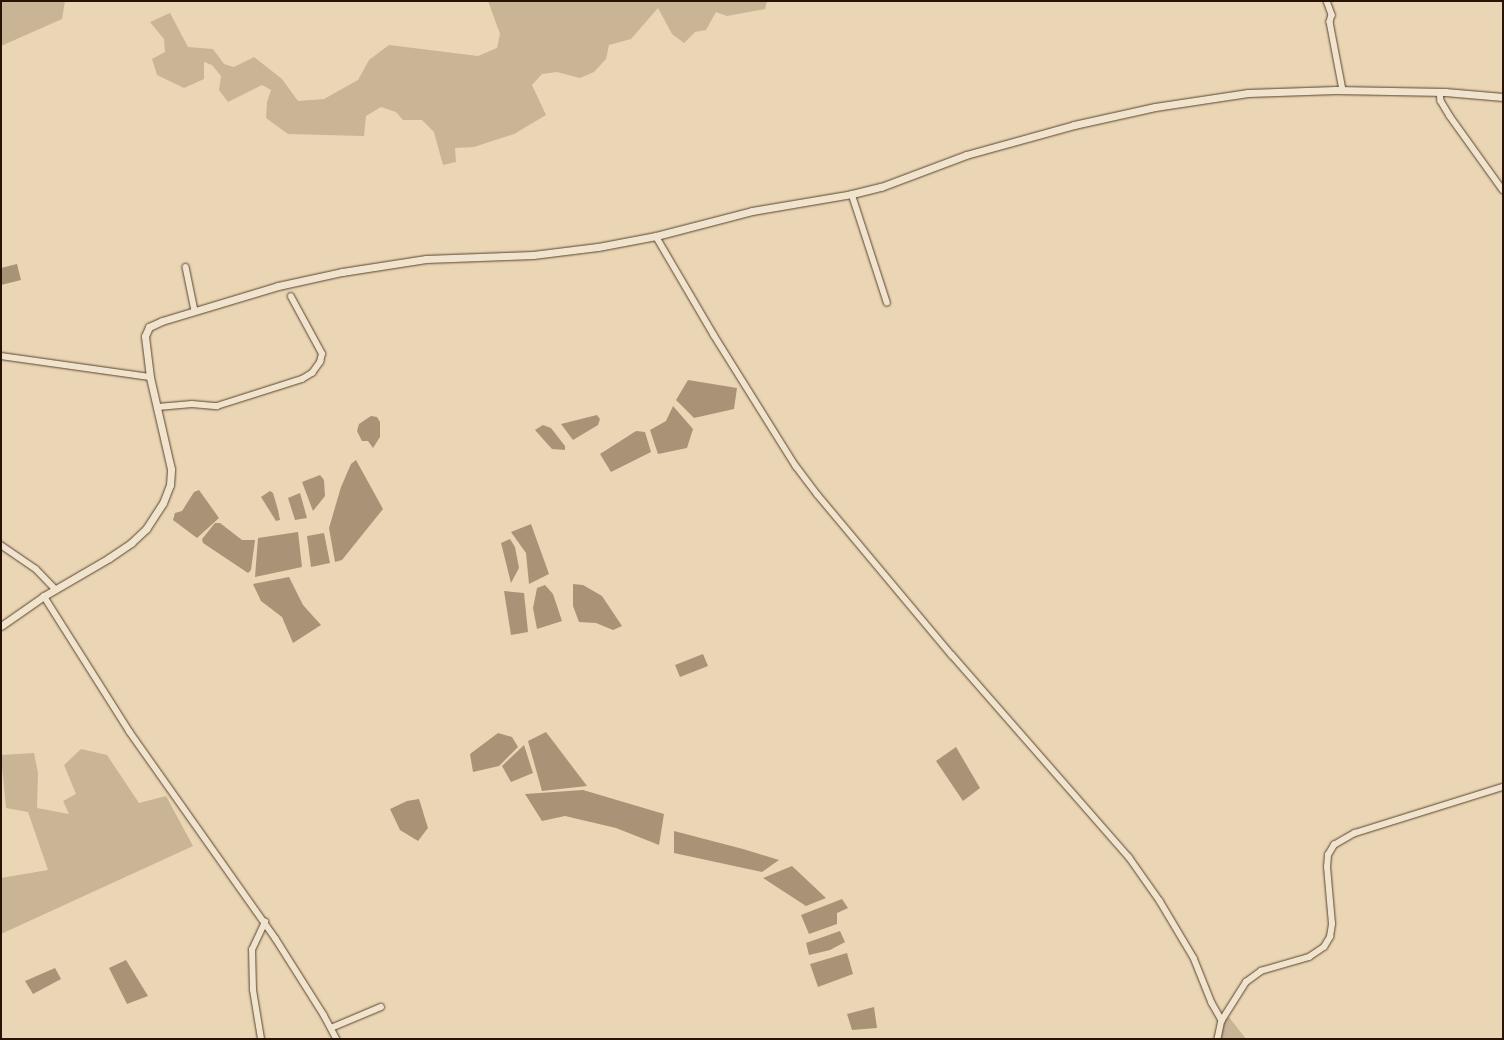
<!DOCTYPE html>
<style>
body{margin:0}
#map{position:relative;width:1504px;height:1040px;overflow:hidden;background:#ead5b4;font-family:"IM FELL Double Pica",serif}
div>[style]{position:absolute}
.green>*{inset:0;background:#c9b495}
.water>*{inset:0;background:#a89377}
.roads{filter:drop-shadow(0 0 1px #58442d) drop-shadow(0 0 1px #58442d)}
.minor>*{height:5.5px;margin:-2.75px;padding:0 2.75px;transform-origin:2.75px;border-radius:2.75px;background:#f1e4ce}
.tertiary>*{height:7px;margin:-3.5px;padding:0 3.5px;transform-origin:3.5px;border-radius:3.5px;background:#f1e4ce}
span{translate:-50% -50%;white-space:nowrap;text-align:center;line-height:1.15;-webkit-text-stroke:4px #f1e4ce;paint-order:stroke}
.frame{position:absolute;inset:0;border:2px solid #271300;pointer-events:none}
</style>
<div id="map">
<div class="green">
<div style="clip-path:polygon(1px 1px,65px 1px,62px 19px,1px 46px)"></div>
<div style="clip-path:polygon(488px 1px,767px 1px,765px 9px,727px 16px,716px 12px,706px 30px,695px 32px,684px 43px,672px 34px,658px 8px,631px 39px,609px 45px,606px 59px,594px 72px,580px 78px,557px 72px,542px 74px,532px 85px,546px 115px,514px 134px,474px 147px,455px 148px,456px 162px,443px 165px,434px 132px,422px 120px,403px 120px,396px 112px,381px 107px,366px 116px,364px 136px,288px 134px,266px 118px,267px 102px,271px 90px,262px 85px,228px 102px,219px 90px,221px 76px,212px 65px,204px 62px,204px 79px,184px 88px,157px 75px,152px 59px,165px 52px,164px 39px,150px 22px,170px 13px,188px 47px,213px 49px,224px 64px,234px 67px,254px 57px,282px 79px,298px 101px,324px 99px,358px 80px,369px 60px,389px 45px,478px 56px,497px 48px,500px 34px)"></div>
<div style="clip-path:polygon(81px 749px,107px 755px,139px 803px,166px 796px,193px 846px,1px 934px,1px 878px,48px 870px,28px 812px,6px 808px,1px 755px,34px 753px,38px 773px,37px 808px,69px 814px,63px 801px,76px 794px,64px 765px)"></div>
<div style="clip-path:polygon(1229px 1017px,1246px 1039px,1218px 1039px,1222px 1020px)"></div>
</div>
<div class="water">
<div style="clip-path:polygon(17px 264px,21px 280px,1px 285px,1px 268px)"></div>
<div style="clip-path:polygon(688px 380px,737px 388px,734px 409px,694px 418px,676px 400px)"></div>
<div style="clip-path:polygon(673px 406px,693px 429px,687px 448px,658px 454px,650px 430px,666px 421px)"></div>
<div style="clip-path:polygon(597px 415px,600px 419px,598px 425px,573px 440px,561px 424px)"></div>
<div style="clip-path:polygon(371px 416px,377px 417px,380px 422px,380px 437px,373px 448px,368px 441px,362px 441px,357px 431px,359px 424px)"></div>
<div style="clip-path:polygon(543px 425px,551px 428px,565px 446px,565px 450px,552px 449px,543px 439px,535px 430px)"></div>
<div style="clip-path:polygon(636px 431px,645px 432px,651px 452px,611px 472px,600px 454px)"></div>
<div style="clip-path:polygon(356px 460px,383px 509px,342px 560px,335px 562px,329px 528px,341px 487px,351px 464px)"></div>
<div style="clip-path:polygon(320px 475px,324px 480px,325px 496px,313px 511px,302px 482px)"></div>
<div style="clip-path:polygon(199px 490px,219px 518px,197px 538px,173px 520px,175px 513px,182px 511px,194px 492px)"></div>
<div style="clip-path:polygon(270px 491px,273px 493px,278px 510px,280px 520px,276px 521px,261px 497px)"></div>
<div style="clip-path:polygon(300px 493px,307px 518px,295px 520px,288px 498px)"></div>
<div style="clip-path:polygon(215px 523px,220px 523px,242px 540px,255px 540px,251px 570px,248px 573px,203px 543px,202px 539px)"></div>
<div style="clip-path:polygon(531px 524px,549px 574px,529px 584px,526px 553px,511px 532px)"></div>
<div style="clip-path:polygon(298px 532px,302px 567px,255px 577px,258px 538px)"></div>
<div style="clip-path:polygon(324px 533px,330px 563px,311px 567px,307px 536px)"></div>
<div style="clip-path:polygon(510px 539px,515px 547px,519px 568px,511px 583px,501px 543px)"></div>
<div style="clip-path:polygon(289px 577px,303px 605px,321px 625px,293px 643px,282px 617px,261px 601px,253px 584px)"></div>
<div style="clip-path:polygon(573px 584px,583px 585px,602px 596px,622px 626px,613px 630px,596px 623px,579px 622px,573px 606px)"></div>
<div style="clip-path:polygon(545px 585px,553px 594px,562px 621px,537px 629px,533px 608px,537px 588px)"></div>
<div style="clip-path:polygon(504px 591px,524px 593px,528px 632px,511px 635px)"></div>
<div style="clip-path:polygon(703px 654px,708px 666px,680px 677px,675px 665px)"></div>
<div style="clip-path:polygon(546px 732px,587px 786px,542px 791px,528px 741px)"></div>
<div style="clip-path:polygon(498px 733px,512px 737px,518px 747px,499px 766px,473px 772px,470px 754px)"></div>
<div style="clip-path:polygon(524px 745px,533px 773px,511px 782px,502px 766px)"></div>
<div style="clip-path:polygon(956px 747px,980px 788px,963px 801px,936px 761px)"></div>
<div style="clip-path:polygon(583px 790px,664px 814px,659px 845px,616px 828px,565px 816px,542px 821px,525px 794px)"></div>
<div style="clip-path:polygon(419px 799px,428px 828px,418px 841px,400px 830px,390px 809px,407px 801px)"></div>
<div style="clip-path:polygon(674px 831px,743px 849px,779px 860px,762px 872px,674px 853px)"></div>
<div style="clip-path:polygon(792px 866px,826px 898px,806px 906px,763px 878px)"></div>
<div style="clip-path:polygon(842px 899px,848px 908px,837px 913px,837px 924px,809px 934px,801px 915px)"></div>
<div style="clip-path:polygon(840px 931px,845px 942px,830px 950px,809px 955px,806px 943px)"></div>
<div style="clip-path:polygon(847px 953px,853px 974px,818px 987px,810px 964px)"></div>
<div style="clip-path:polygon(126px 960px,148px 996px,127px 1004px,109px 968px)"></div>
<div style="clip-path:polygon(55px 968px,61px 979px,33px 994px,25px 981px)"></div>
<div style="clip-path:polygon(874px 1007px,877px 1028px,852px 1030px,847px 1014px)"></div>
</div>
<div class="roads">
<div class="minor">
<div style="left:1327px;top:1px;width:15px;rotate:70deg"></div>
<div style="left:1332px;top:15px;width:7px;rotate:106deg"></div>
<div style="left:1330px;top:22px;width:69px;rotate:79.2deg"></div>
<div style="left:1440px;top:92px;width:9px;rotate:84deg"></div>
<div style="left:1441px;top:101px;width:17px;rotate:59deg"></div>
<div style="left:1450px;top:116px;width:91px;rotate:54.4deg"></div>
<div style="left:852px;top:194px;width:114px;rotate:72deg"></div>
<div style="left:656px;top:236px;width:115px;rotate:59.6deg"></div>
<div style="left:714px;top:335px;width:155px;rotate:58deg"></div>
<div style="left:796px;top:466px;width:36px;rotate:53deg"></div>
<div style="left:818px;top:495px;width:209px;rotate:50.1deg"></div>
<div style="left:952px;top:655px;width:269px;rotate:48.8deg"></div>
<div style="left:1129px;top:857px;width:54px;rotate:54.8deg"></div>
<div style="left:1160px;top:901px;width:66px;rotate:59.2deg"></div>
<div style="left:1194px;top:958px;width:48px;rotate:68.2deg"></div>
<div style="left:1212px;top:1003px;width:20px;rotate:60deg"></div>
<div style="left:1222px;top:1020px;width:19px;rotate:102deg"></div>
<div style="left:186px;top:267px;width:45px;rotate:78.4deg"></div>
<div style="left:1px;top:356px;width:150px;rotate:8deg"></div>
<div style="left:158px;top:407px;width:34px;rotate:-5deg"></div>
<div style="left:192px;top:404px;width:25px;rotate:5deg"></div>
<div style="left:217px;top:406px;width:89px;rotate:-17.6deg"></div>
<div style="left:302px;top:379px;width:12px;rotate:-31deg"></div>
<div style="left:312px;top:373px;width:14px;rotate:-54deg"></div>
<div style="left:320px;top:362px;width:8px;rotate:-76deg"></div>
<div style="left:322px;top:354px;width:65px;rotate:-118.5deg"></div>
<div style="left:1px;top:545px;width:42px;rotate:34.4deg"></div>
<div style="left:36px;top:569px;width:29px;rotate:46deg"></div>
<div style="left:44px;top:596px;width:161px;rotate:57.7deg"></div>
<div style="left:130px;top:732px;width:253px;rotate:54.8deg"></div>
<div style="left:276px;top:939px;width:90px;rotate:57.7deg"></div>
<div style="left:324px;top:1015px;width:27px;rotate:62deg"></div>
<div style="left:1222px;top:1020px;width:45px;rotate:-57.7deg"></div>
<div style="left:1246px;top:982px;width:19px;rotate:-36deg"></div>
<div style="left:1261px;top:971px;width:50px;rotate:-16.3deg"></div>
<div style="left:1309px;top:957px;width:18px;rotate:-34deg"></div>
<div style="left:1324px;top:947px;width:12px;rotate:-59deg"></div>
<div style="left:1330px;top:937px;width:13px;rotate:-81deg"></div>
<div style="left:1332px;top:924px;width:57px;rotate:-95deg"></div>
<div style="left:1327px;top:867px;width:12px;rotate:-85deg"></div>
<div style="left:1328px;top:855px;width:12px;rotate:-59deg"></div>
<div style="left:1334px;top:845px;width:24px;rotate:-30deg"></div>
<div style="left:1355px;top:833px;width:155px;rotate:-17.3deg"></div>
<div style="left:331px;top:1028px;width:54px;rotate:-22.8deg"></div>
<div style="left:261px;top:1039px;width:50px;rotate:-99.3deg"></div>
<div style="left:253px;top:990px;width:40px;rotate:-91.4deg"></div>
<div style="left:252px;top:950px;width:31px;rotate:-65deg"></div>
</div>
<div class="tertiary">
<div style="left:1px;top:626px;width:52px;rotate:-34.9deg"></div>
<div style="left:44px;top:596px;width:75px;rotate:-30.3deg"></div>
<div style="left:109px;top:558px;width:27px;rotate:-34deg"></div>
<div style="left:131px;top:543px;width:21px;rotate:-43deg"></div>
<div style="left:146px;top:529px;width:31px;rotate:-57deg"></div>
<div style="left:163px;top:503px;width:19px;rotate:-69deg"></div>
<div style="left:170px;top:485px;width:16px;rotate:-86deg"></div>
<div style="left:171px;top:469px;width:94px;rotate:-102.9deg"></div>
<div style="left:150px;top:377px;width:41px;rotate:-97deg"></div>
<div style="left:145px;top:336px;width:10px;rotate:-66deg"></div>
<div style="left:149px;top:327px;width:14px;rotate:-25deg"></div>
<div style="left:162px;top:321px;width:121px;rotate:-16.8deg"></div>
<div style="left:278px;top:286px;width:66px;rotate:-12.3deg"></div>
<div style="left:342px;top:272px;width:85px;rotate:-8.8deg"></div>
<div style="left:426px;top:259px;width:107px;rotate:-2.1deg"></div>
<div style="left:533px;top:255px;width:65px;rotate:-7deg"></div>
<div style="left:598px;top:247px;width:59px;rotate:-10.7deg"></div>
<div style="left:656px;top:236px;width:99px;rotate:-14.6deg"></div>
<div style="left:752px;top:211px;width:101px;rotate:-9.6deg"></div>
<div style="left:852px;top:194px;width:30px;rotate:-14deg"></div>
<div style="left:881px;top:187px;width:91px;rotate:-20.6deg"></div>
<div style="left:966px;top:155px;width:112px;rotate:-15.5deg"></div>
<div style="left:1074px;top:125px;width:83px;rotate:-12.5deg"></div>
<div style="left:1155px;top:107px;width:94px;rotate:-8.6deg"></div>
<div style="left:1248px;top:93px;width:88px;rotate:-2deg"></div>
<div style="left:1336px;top:90px;width:109px;rotate:1.1deg"></div>
<div style="left:1445px;top:92px;width:58px;rotate:4.9deg"></div>
</div>
</div>
<div class="frame"></div>
</div>
